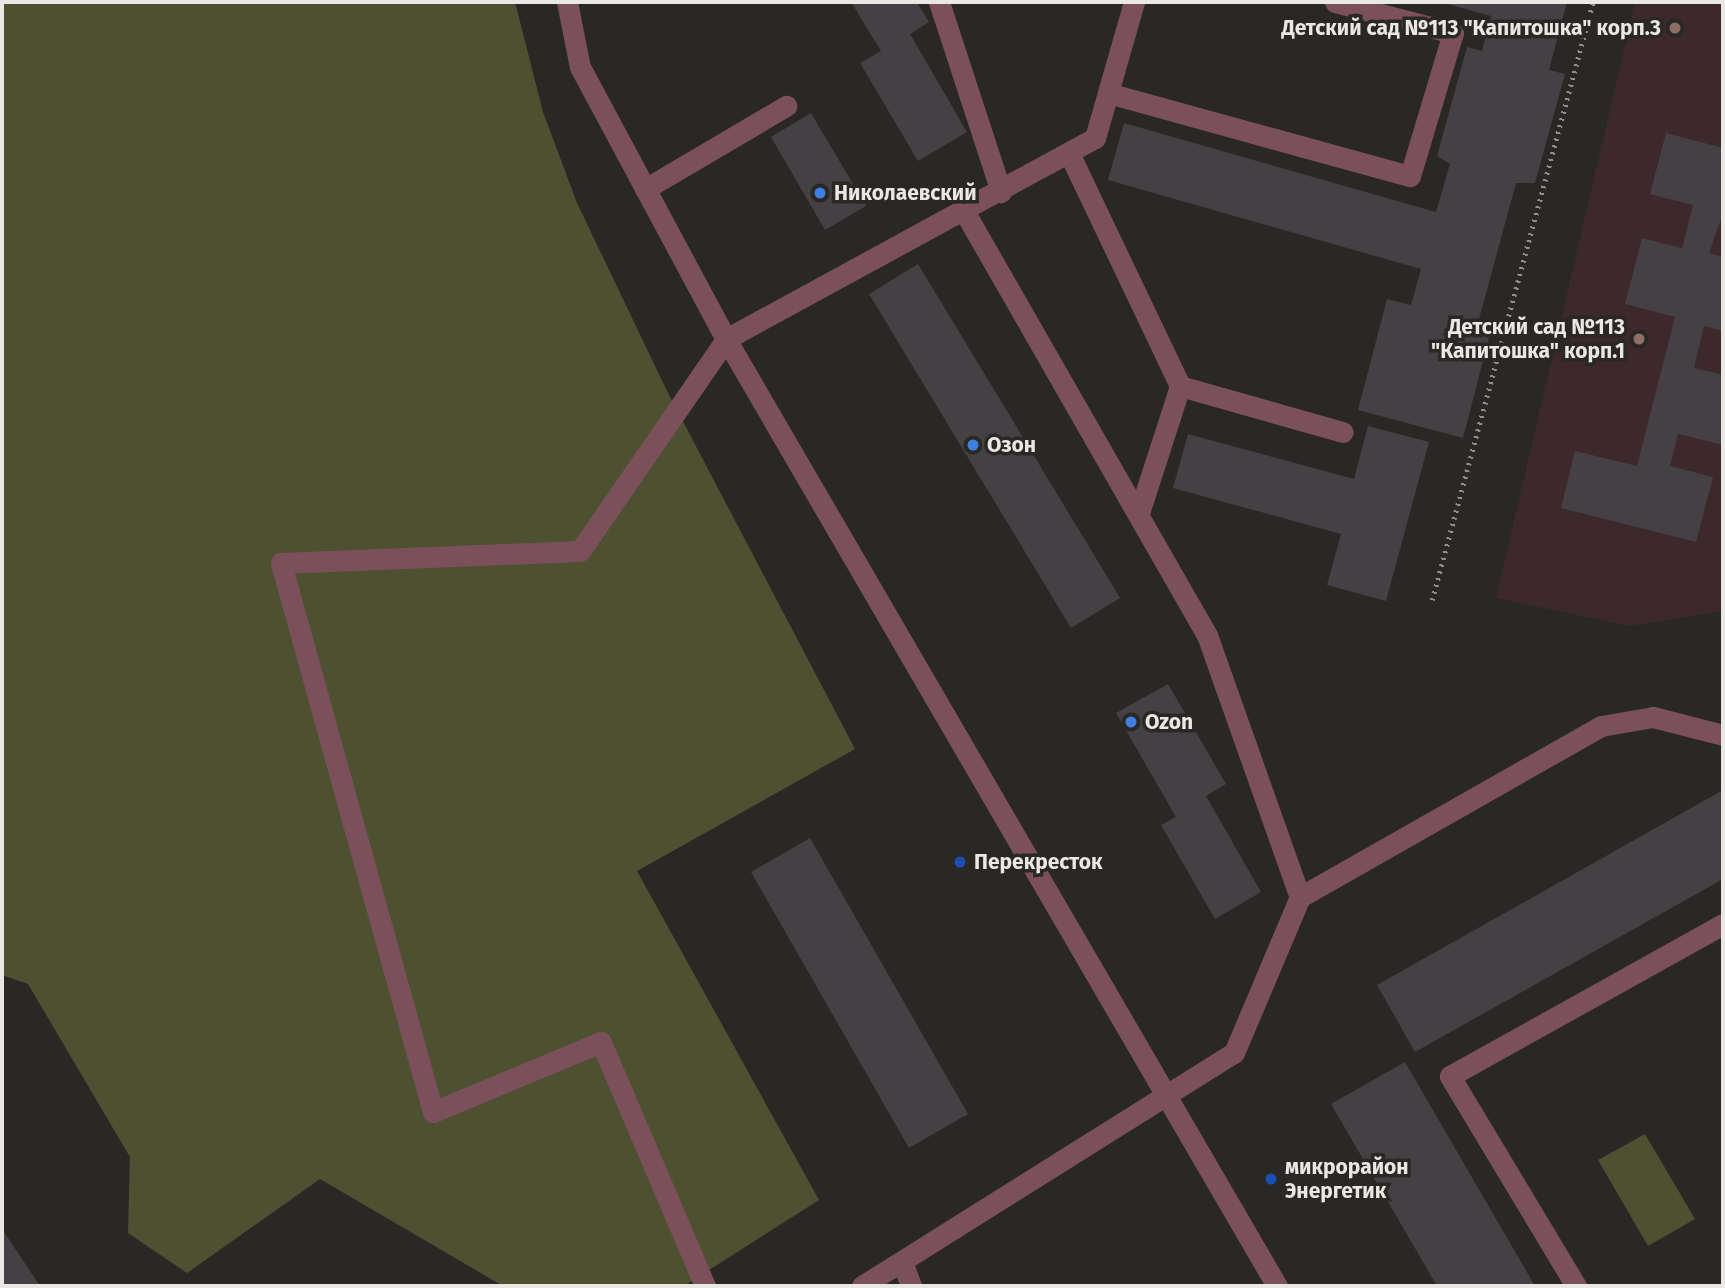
<!DOCTYPE html>
<meta charset="utf-8">
<style>
body{margin:0}
#map{position:relative;width:1725px;height:1288px;overflow:hidden;background:#2a2824;font-family:"Fira Sans",sans-serif}
div>[style]{position:absolute}
.education>*{inset:0;background:#3d292b}
.green>*{inset:0;background:#4e5131}
.building>*{inset:0;background:#454043}
.path>*{height:4.5px;margin-top:-2.25px;transform-origin:0;background:repeating-linear-gradient(90deg,#908f8b 0 2px,transparent 0 7px)}
.minor>*{height:21px;margin:-10.5px;padding:0 10.5px;transform-origin:10.5px;border-radius:10.5px;background:#7b505a}
.dots>*{width:19px;height:19px;translate:-50% -50%;box-sizing:border-box;border:4px solid #2a2824;border-radius:50%}
span{translate:-50% -50%;white-space:nowrap;text-align:center;line-height:1.15;-webkit-text-stroke:7px #2a2824;paint-order:stroke}
.poi-label{font-size:21px;color:#e9e8e5;font-weight:700}
.right{translate:-100% -50%;text-align:right}
.left{translate:0 -50%;text-align:left}
.frame{position:absolute;inset:0;border:4px solid #e9e8e5;pointer-events:none}
</style>
<div id="map">
<div class="education">
<div style="clip-path:polygon(1635px 2px,1723px 2px,1723px 611px,1629px 626px,1496px 598px)"></div>
</div>
<div class="green">
<div style="clip-path:polygon(2px 2px,515px 2px,543px 112px,577px 203px,668px 393px,855px 749px,637px 871px,819px 1200px,684px 1286px,503px 1286px,320px 1179px,187px 1273px,128px 1233px,130px 1157px,28px 984px,2px 975px)"></div>
<div style="clip-path:polygon(1645px 1134px,1695px 1219px,1648px 1246px,1598px 1160px)"></div>
</div>
<div class="building">
<div style="clip-path:polygon(851px 2px,917px 2px,929px 22px,910px 34px,967px 132px,918px 161px,860px 63px,881px 51px)"></div>
<div style="clip-path:polygon(1440px 2px,1567px 2px,1549px 70px,1565px 74px,1535px 183px,1516px 183px,1478px 323px,1492px 326px,1463px 438px,1358px 410px,1387px 299px,1411px 305px,1421px 269px,1108px 180px,1124px 123px,1436px 212px,1450px 164px,1437px 156px,1467px 47px,1482px 51px,1491px 16px)"></div>
<div style="clip-path:polygon(811px 113px,866px 206px,825px 230px,771px 137px)"></div>
<div style="clip-path:polygon(1666px 133px,1723px 148px,1723px 213px,1709px 253px,1723px 257px,1723px 331px,1704px 326px,1694px 368px,1723px 375px,1723px 445px,1678px 434px,1670px 466px,1713px 477px,1696px 542px,1561px 508px,1575px 451px,1637px 466px,1675px 317px,1625px 304px,1642px 238px,1682px 248px,1693px 205px,1650px 194px)"></div>
<div style="clip-path:polygon(918px 264px,1120px 598px,1071px 628px,869px 294px)"></div>
<div style="clip-path:polygon(1368px 426px,1429px 442px,1386px 601px,1327px 585px,1341px 534px,1173px 488px,1188px 434px,1354px 479px)"></div>
<div style="clip-path:polygon(1168px 684px,1226px 784px,1206px 796px,1261px 892px,1215px 919px,1161px 825px,1176px 817px,1116px 713px)"></div>
<div style="clip-path:polygon(1723px 790px,1723px 879px,1415px 1052px,1377px 985px)"></div>
<div style="clip-path:polygon(810px 838px,968px 1114px,909px 1148px,751px 872px)"></div>
<div style="clip-path:polygon(1405px 1062px,1535px 1286px,1437px 1286px,1331px 1104px)"></div>
<div style="clip-path:polygon(2px 1229px,40px 1286px,2px 1286px)"></div>
</div>
<div class="path">
<div style="left:1432px;top:600px;width:619px;rotate:-74.93deg"></div>
</div>
<div class="minor">
<div style="left:567px;top:2px;width:66px;rotate:78.7deg"></div>
<div style="left:580px;top:67px;width:309px;rotate:61.8deg"></div>
<div style="left:726px;top:339px;width:1096px;rotate:59.81deg"></div>
<div style="left:939px;top:2px;width:200px;rotate:71.9deg"></div>
<div style="left:1108px;top:93px;width:313px;rotate:15.4deg"></div>
<div style="left:1410px;top:176px;width:149px;rotate:-73.3deg"></div>
<div style="left:1453px;top:33px;width:122px;rotate:-165.3deg"></div>
<div style="left:1069px;top:153px;width:258px;rotate:64.5deg"></div>
<div style="left:1180px;top:386px;width:169px;rotate:15.8deg"></div>
<div style="left:645px;top:189px;width:164px;rotate:-30.5deg"></div>
<div style="left:964px;top:211px;width:489px;rotate:60.2deg"></div>
<div style="left:1207px;top:635px;width:278px;rotate:70.5deg"></div>
<div style="left:1139px;top:513px;width:133px;rotate:-72.1deg"></div>
<div style="left:902px;top:1262px;width:26px;rotate:69deg"></div>
<div style="left:705px;top:1286px;width:265px;rotate:-113.1deg"></div>
<div style="left:601px;top:1042px;width:182px;rotate:157.4deg"></div>
<div style="left:433px;top:1112px;width:570px;rotate:-105.48deg"></div>
<div style="left:281px;top:563px;width:299px;rotate:-2.3deg"></div>
<div style="left:580px;top:551px;width:257px;rotate:-55.4deg"></div>
<div style="left:726px;top:339px;width:420px;rotate:-28.6deg"></div>
<div style="left:1095px;top:138px;width:141px;rotate:-74deg"></div>
<div style="left:862px;top:1286px;width:439px;rotate:-32.1deg"></div>
<div style="left:1234px;top:1053px;width:169px;rotate:-67.1deg"></div>
<div style="left:1300px;top:897px;width:346px;rotate:-29.6deg"></div>
<div style="left:1601px;top:726px;width:53px;rotate:-9.8deg"></div>
<div style="left:1653px;top:717px;width:72px;rotate:14.4deg"></div>
<div style="left:1576px;top:1286px;width:245px;rotate:-121deg"></div>
<div style="left:1450px;top:1076px;width:312px;rotate:-29.1deg"></div>
</div>
<div class="dots">
<div style="left:1675px;top:28px;background:#8d6e63"></div>
<div style="left:820px;top:193px;background:#3f7fe0"></div>
<div style="left:1639px;top:339px;background:#8d6e63"></div>
<div style="left:973px;top:445px;background:#3f7fe0"></div>
<div style="left:1131px;top:722px;background:#3f7fe0"></div>
<div style="left:960px;top:862px;background:#1a4fb4"></div>
<div style="left:1271px;top:1179px;background:#1a4fb4"></div>
</div>
<div class="poi-label">
<span class="right" style="left:1661px;top:28px">Детский сад №113 "Капитошка" корп.3</span>
<span class="left" style="left:834px;top:193px">Николаевский</span>
<span class="right" style="left:1625px;top:339px">Детский сад №113<br>"Капитошка" корп.1</span>
<span class="left" style="left:987px;top:445px">Озон</span>
<span class="left" style="left:1145px;top:722px">Ozon</span>
<span class="left" style="left:974px;top:862px">Перекресток</span>
<span class="left" style="left:1285px;top:1179px">микрорайон<br>Энергетик</span>
</div>
<div class="frame"></div>
</div>
